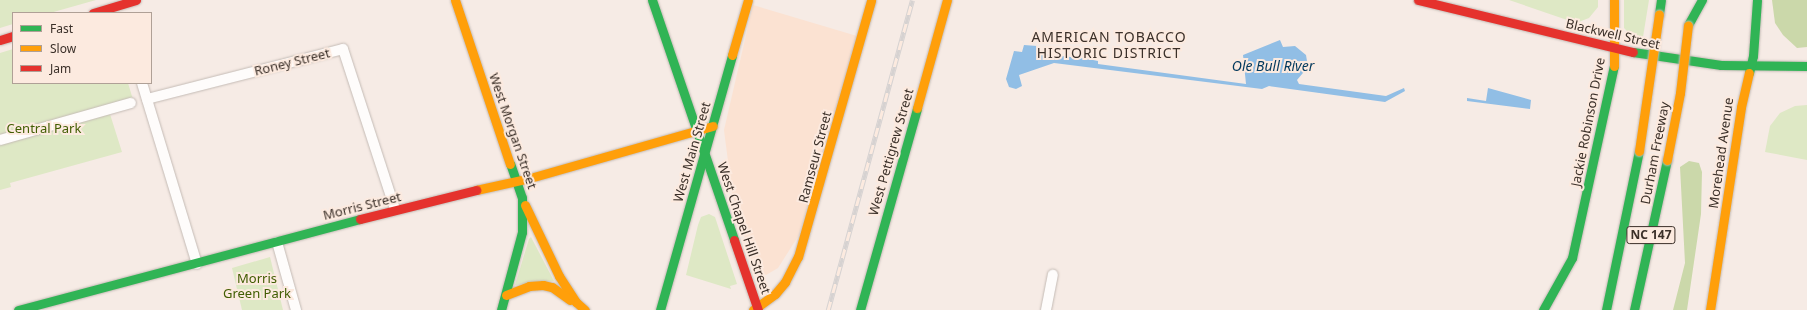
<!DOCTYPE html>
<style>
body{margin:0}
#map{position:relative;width:1807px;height:310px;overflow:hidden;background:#f6ebe5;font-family:"Noto Sans",sans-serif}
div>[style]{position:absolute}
.built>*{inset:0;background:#fbe2d2}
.green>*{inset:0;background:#dee8c5}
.forest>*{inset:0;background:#cbd8aa}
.water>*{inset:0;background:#91bee5}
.roads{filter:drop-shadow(0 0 1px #c4bbb5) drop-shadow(0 0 1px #c4bbb5)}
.street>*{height:10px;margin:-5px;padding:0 5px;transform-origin:5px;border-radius:5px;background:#fefcfb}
.fast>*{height:9px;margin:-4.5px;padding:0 4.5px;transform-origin:4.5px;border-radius:4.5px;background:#30b455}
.slow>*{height:9px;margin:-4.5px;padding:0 4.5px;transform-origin:4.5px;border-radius:4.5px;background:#ff9f0a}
.jam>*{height:9px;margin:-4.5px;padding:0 4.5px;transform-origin:4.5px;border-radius:4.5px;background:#e5322d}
.rail>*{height:4.5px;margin-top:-2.25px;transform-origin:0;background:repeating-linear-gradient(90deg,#fceadf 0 9px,#d6d2d1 0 18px);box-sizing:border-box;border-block:1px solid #d6d2d1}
.bridges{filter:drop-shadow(0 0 1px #c4bbb5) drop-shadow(0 0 1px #c4bbb5)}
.slow-bridge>*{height:9px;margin:-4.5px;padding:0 4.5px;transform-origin:4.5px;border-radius:4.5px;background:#ff9f0a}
span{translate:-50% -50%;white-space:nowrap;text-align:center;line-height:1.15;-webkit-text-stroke:4px #fceadf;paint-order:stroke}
.shield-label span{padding:1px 3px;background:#fceadf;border:1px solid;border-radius:3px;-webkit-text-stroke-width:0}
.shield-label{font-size:12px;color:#3b3029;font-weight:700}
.street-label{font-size:13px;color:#3b3029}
.park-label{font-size:13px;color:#415d02}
.neighbourhood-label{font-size:14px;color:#3b3029;letter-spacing:1px}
.water-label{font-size:14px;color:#00385d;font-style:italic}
.legend{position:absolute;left:12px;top:12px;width:140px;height:72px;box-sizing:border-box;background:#fceadf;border:1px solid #afa096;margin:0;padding:5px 7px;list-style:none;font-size:12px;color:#3b3029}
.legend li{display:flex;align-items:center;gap:8px;height:20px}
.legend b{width:20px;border:1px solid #afa096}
</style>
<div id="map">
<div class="built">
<div style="clip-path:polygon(753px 5px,857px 36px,799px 235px,778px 268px,766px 275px,753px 266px,732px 193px,724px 130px)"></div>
</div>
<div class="green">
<div style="clip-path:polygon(0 0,96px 0,50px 13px,13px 13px,13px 24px,0 28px)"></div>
<div style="clip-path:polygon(1509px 0,1598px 0,1598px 7px,1589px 18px,1576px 23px)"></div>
<div style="clip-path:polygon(1624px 0,1649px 0,1643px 37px,1631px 35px,1624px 28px)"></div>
<div style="clip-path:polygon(13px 49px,13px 83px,128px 83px,134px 103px,109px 111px,122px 152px,10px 183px,11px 187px,0 190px,0 53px)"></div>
<div style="clip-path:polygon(1807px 105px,1807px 160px,1765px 152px,1770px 126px,1780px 113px,1795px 106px)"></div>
<div style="clip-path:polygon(709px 214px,715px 217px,737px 284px,730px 286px,731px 289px,686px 275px,698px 225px,701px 217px)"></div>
<div style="clip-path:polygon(531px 237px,554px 281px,515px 285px,529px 239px)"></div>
<div style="clip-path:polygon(270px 257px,283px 310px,242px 310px,232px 268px)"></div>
</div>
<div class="forest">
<div style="clip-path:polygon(1772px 0,1807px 0,1807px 47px,1797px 48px,1783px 35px,1775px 23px)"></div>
<div style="clip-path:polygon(1689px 161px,1699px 163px,1702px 172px,1701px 214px,1687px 310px,1673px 310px,1685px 263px,1680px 167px)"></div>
</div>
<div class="water">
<div style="clip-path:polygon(1280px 40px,1283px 47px,1295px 46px,1306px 55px,1308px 67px,1297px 80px,1299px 84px,1386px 96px,1404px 88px,1405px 91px,1385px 102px,1269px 86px,1262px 89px,1054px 63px,1019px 75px,1022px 86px,1016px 89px,1009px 87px,1006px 79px,1014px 51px,1022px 52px,1024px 45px,1037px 46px,1036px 53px,1088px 59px,1098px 61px,1098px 64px,1246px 84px,1243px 55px)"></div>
<div style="clip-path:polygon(1488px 88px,1531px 100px,1530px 109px,1467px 101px,1467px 98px,1486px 101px)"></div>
</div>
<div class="roads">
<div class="street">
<div style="left:142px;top:83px;width:189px;rotate:73.1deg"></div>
<div style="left:147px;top:99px;width:202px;rotate:-14.3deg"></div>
<div style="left:343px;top:49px;width:168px;rotate:72deg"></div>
<div style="left:0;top:140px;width:136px;rotate:-15.8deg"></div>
<div style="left:277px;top:242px;width:71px;rotate:74.4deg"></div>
<div style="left:1046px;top:310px;width:36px;rotate:-79deg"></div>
</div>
<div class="fast">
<div style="left:652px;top:0;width:254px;rotate:71.1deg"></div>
<div style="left:1659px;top:14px;width:14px;rotate:-82deg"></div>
<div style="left:1688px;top:25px;width:29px;rotate:-61deg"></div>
<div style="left:1633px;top:52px;width:89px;rotate:8.4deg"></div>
<div style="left:1721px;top:65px;width:86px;rotate:0.7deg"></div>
<div style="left:1749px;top:73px;width:17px;rotate:-77deg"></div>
<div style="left:1753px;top:56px;width:56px;rotate:-85.9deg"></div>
<div style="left:18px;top:310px;width:354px;rotate:-14.9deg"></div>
<div style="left:501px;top:310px;width:81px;rotate:-74.9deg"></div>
<div style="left:522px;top:232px;width:34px;rotate:-90deg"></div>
<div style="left:522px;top:198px;width:36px;rotate:-109deg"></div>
<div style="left:660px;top:310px;width:265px;rotate:-74.2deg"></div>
<div style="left:860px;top:310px;width:210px;rotate:-74.2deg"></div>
<div style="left:1543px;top:310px;width:60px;rotate:-60.9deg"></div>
<div style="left:1572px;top:258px;width:197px;rotate:-77.7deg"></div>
<div style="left:1606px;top:310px;width:162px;rotate:-78.3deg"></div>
<div style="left:1634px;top:310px;width:154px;rotate:-77.6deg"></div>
</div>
<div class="slow">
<div style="left:455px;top:0;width:173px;rotate:71.5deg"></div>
<div style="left:1614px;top:0;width:66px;rotate:90deg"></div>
<div style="left:732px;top:55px;width:57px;rotate:-73.8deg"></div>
<div style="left:917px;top:108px;width:112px;rotate:-74.5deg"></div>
<div style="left:476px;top:190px;width:55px;rotate:-12.5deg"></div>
<div style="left:530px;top:178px;width:190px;rotate:-15.9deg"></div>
<div style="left:525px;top:205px;width:79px;rotate:64.4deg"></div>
<div style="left:559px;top:276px;width:31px;rotate:57deg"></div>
<div style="left:576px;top:302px;width:12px;rotate:42deg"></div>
<div style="left:506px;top:295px;width:25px;rotate:-21deg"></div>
<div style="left:529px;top:286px;width:14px;rotate:-4deg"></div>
<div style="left:543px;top:285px;width:9px;rotate:13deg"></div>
<div style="left:552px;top:287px;width:22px;rotate:36deg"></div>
<div style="left:753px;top:310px;width:27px;rotate:-36deg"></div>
<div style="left:775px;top:294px;width:16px;rotate:-50deg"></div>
<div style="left:785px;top:282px;width:28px;rotate:-63deg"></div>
<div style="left:798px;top:257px;width:267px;rotate:-74.1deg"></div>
<div style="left:1710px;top:310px;width:205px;rotate:-81.3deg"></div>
<div style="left:1741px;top:107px;width:35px;rotate:-77deg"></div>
</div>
<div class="jam">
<div style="left:1418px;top:0;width:221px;rotate:13.6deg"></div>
<div style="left:93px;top:13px;width:45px;rotate:-16.8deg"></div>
<div style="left:0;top:40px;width:14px;rotate:-17deg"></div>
<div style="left:360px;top:219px;width:120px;rotate:-14deg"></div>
<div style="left:734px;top:240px;width:74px;rotate:71.1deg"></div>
</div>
</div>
<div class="rail">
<div style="left:828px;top:310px;width:321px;rotate:-74.8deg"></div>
</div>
<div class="bridges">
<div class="slow-bridge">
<div style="left:1639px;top:151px;width:138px;rotate:-81.7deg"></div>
<div style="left:1667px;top:160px;width:68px;rotate:-79deg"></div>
<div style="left:1680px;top:93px;width:68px;rotate:-83.3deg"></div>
</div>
</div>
<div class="shield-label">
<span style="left:1651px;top:235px">NC 147</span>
</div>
<div class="street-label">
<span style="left:1613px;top:34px;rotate:13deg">Blackwell Street</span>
<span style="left:292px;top:62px;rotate:-14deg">Roney Street</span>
<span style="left:1588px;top:122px;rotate:-79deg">Jackie Robinson Drive</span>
<span style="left:513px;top:131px;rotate:71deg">West Morgan Street</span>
<span style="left:692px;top:152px;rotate:-74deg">West Main Street</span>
<span style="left:891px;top:152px;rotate:-74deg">West Pettigrew Street</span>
<span style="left:1655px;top:153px;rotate:-79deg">Durham Freeway</span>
<span style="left:1721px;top:153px;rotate:-82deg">Morehead Avenue</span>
<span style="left:815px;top:157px;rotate:-75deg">Ramseur Street</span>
<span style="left:362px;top:206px;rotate:-14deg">Morris Street</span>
<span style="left:744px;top:228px;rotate:71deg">West Chapel Hill Street</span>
</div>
<div class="park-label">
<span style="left:44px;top:128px">Central Park</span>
<span style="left:257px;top:286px">Morris<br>Green Park</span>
</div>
<div class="neighbourhood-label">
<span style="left:1109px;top:45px">AMERICAN TOBACCO<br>HISTORIC DISTRICT</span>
</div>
<div class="water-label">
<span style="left:1273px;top:66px">Ole Bull River</span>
</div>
<ul class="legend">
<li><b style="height:5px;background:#30b455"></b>Fast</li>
<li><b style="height:5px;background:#ff9f0a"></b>Slow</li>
<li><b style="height:5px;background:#e5322d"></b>Jam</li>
</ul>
</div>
